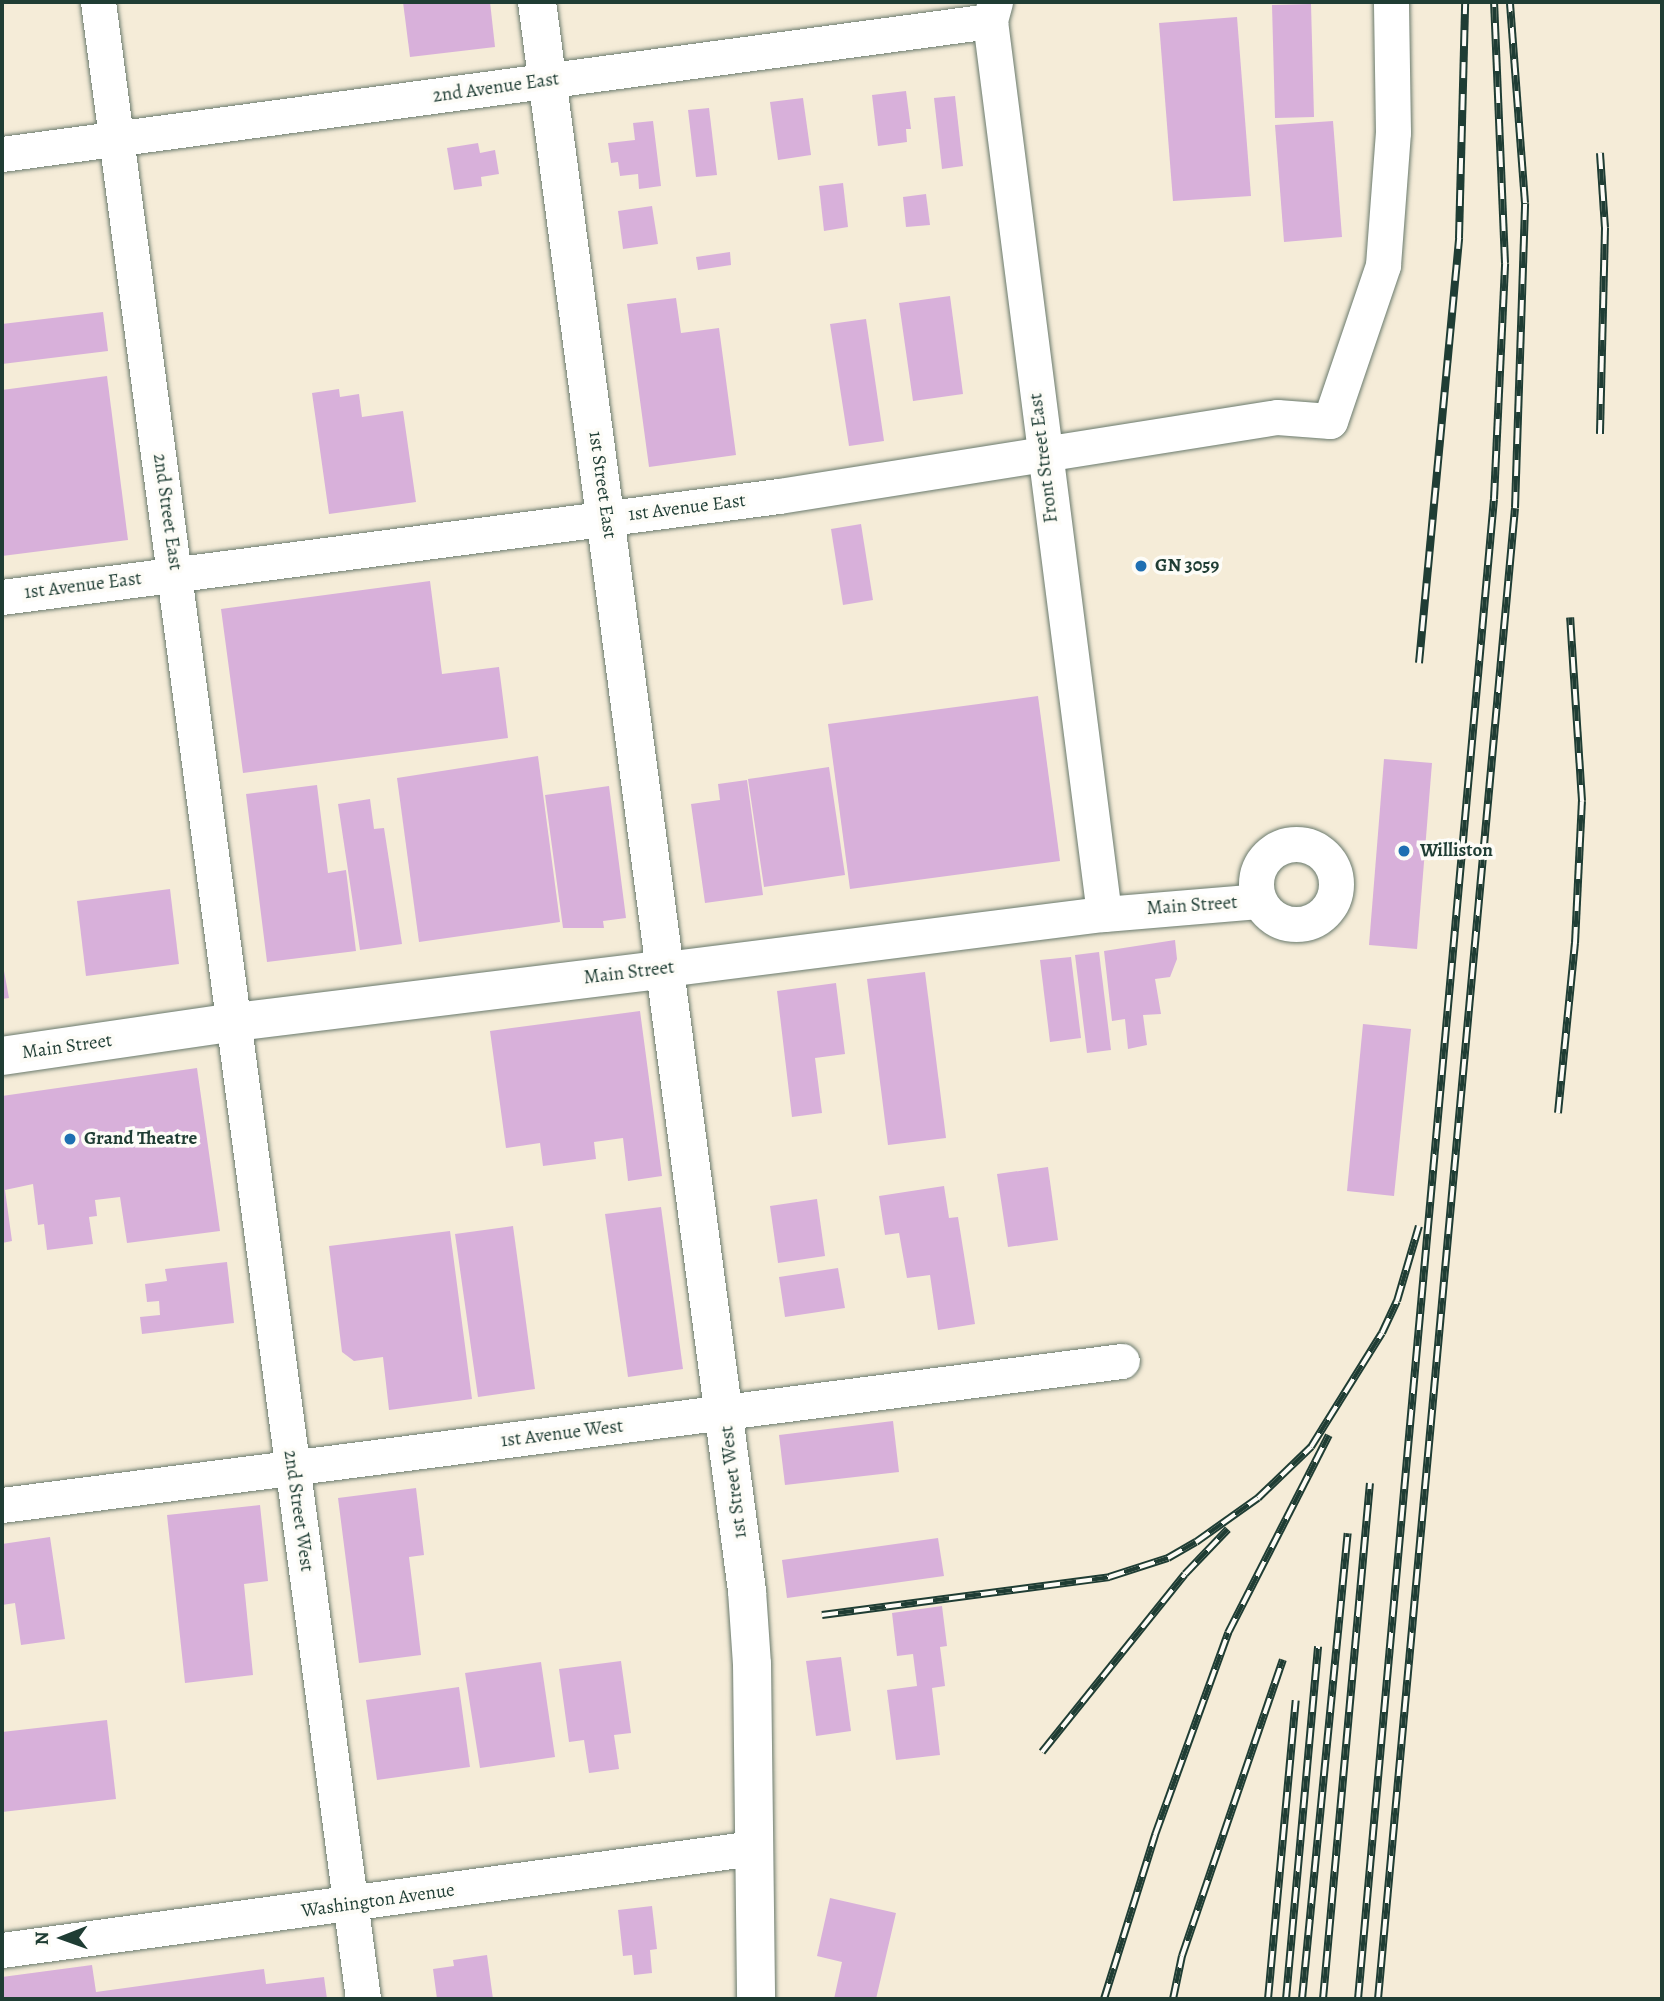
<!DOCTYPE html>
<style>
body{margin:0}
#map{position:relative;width:1664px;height:2001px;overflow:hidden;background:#f5ecd8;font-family:Alegreya,serif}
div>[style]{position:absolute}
.building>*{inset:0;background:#d8b0da}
.roads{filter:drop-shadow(0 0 2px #6a7a6d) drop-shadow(0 0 2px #6a7a6d)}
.minor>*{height:35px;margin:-17.5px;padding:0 17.5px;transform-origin:17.5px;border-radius:17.5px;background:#fff}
.minor>.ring{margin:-17.5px;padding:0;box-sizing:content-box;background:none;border:35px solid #fff;border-radius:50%}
.major>*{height:38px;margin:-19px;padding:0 19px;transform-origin:19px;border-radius:19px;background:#fff}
.rail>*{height:8px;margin-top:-4px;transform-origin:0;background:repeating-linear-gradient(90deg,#fdfcf7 0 16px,#1f3d34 0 32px);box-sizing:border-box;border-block:2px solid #1f3d34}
.dots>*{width:19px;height:19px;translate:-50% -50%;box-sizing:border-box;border:4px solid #fdfcf7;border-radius:50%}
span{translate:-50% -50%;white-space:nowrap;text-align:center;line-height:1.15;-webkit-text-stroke:7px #fdfcf7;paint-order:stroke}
.street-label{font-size:19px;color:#1f3d34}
.poi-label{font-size:19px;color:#1f3d34;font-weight:700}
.left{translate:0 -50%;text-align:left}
.frame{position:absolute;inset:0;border:4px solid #1f3d34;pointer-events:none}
.north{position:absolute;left:28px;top:1903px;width:70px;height:70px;-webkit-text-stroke:5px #fdfcf7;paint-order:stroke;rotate:269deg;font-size:19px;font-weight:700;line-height:28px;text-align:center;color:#1f3d34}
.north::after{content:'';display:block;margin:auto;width:24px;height:32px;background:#1f3d34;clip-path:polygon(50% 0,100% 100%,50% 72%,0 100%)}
</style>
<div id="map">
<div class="building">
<div style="clip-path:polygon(403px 2px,490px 2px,495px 47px,410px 57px)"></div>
<div style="clip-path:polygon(1311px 4px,1314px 117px,1275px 118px,1272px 5px)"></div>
<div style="clip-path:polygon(1237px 17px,1251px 196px,1173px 201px,1159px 23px)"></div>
<div style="clip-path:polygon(906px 91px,911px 129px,906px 129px,907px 142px,878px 146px,872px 95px)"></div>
<div style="clip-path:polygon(955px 96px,963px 166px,942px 169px,934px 98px)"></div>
<div style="clip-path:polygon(803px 98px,811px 155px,778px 160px,770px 102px)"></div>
<div style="clip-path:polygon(709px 108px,717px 175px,696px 177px,688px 110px)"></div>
<div style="clip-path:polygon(653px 121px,661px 186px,639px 189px,638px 174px,620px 176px,618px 162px,611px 163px,608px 143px,635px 140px,633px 123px)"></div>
<div style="clip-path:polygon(1333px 121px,1342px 237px,1284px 242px,1275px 125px)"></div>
<div style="clip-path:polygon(478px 143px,480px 153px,495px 150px,499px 174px,481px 177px,482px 186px,454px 190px,447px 148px)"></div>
<div style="clip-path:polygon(843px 183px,848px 227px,824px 231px,819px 186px)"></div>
<div style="clip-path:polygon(926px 194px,930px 225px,906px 227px,903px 197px)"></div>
<div style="clip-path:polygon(652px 206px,658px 244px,623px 249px,618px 211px)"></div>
<div style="clip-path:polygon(730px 252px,731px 265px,698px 270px,696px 257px)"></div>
<div style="clip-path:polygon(950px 296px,963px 394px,913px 401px,899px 303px)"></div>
<div style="clip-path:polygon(676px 298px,681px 333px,719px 328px,736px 455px,649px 467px,627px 304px)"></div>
<div style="clip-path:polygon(103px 312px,108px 351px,2px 364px,2px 324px)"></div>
<div style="clip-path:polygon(866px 319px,884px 441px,849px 446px,830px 324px)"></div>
<div style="clip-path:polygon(107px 376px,128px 540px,2px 556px,2px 390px)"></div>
<div style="clip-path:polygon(339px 389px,340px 397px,359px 394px,362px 417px,403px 411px,416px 502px,329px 514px,312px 393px)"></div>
<div style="clip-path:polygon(861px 524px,873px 600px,843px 605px,831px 529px)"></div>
<div style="clip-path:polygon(430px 581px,442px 674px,499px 667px,508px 738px,243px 773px,221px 609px)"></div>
<div style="clip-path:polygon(1038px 696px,1060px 861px,850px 889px,828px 724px)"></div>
<div style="clip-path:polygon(538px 756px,560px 922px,419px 942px,397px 778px)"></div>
<div style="clip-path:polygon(1384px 759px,1432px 763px,1417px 949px,1369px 945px)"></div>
<div style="clip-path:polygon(829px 767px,845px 875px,764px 887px,748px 779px)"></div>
<div style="clip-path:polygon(747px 780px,763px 895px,705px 903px,691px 804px,720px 800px,718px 784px)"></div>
<div style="clip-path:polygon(317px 785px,328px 873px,346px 870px,356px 951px,267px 962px,246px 794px)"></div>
<div style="clip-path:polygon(609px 786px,626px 918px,603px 921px,604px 928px,563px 928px,545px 795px)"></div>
<div style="clip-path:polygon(370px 799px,374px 829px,384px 828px,402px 944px,360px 950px,338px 804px)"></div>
<div style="clip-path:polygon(170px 889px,179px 964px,86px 976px,77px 901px)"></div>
<div style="clip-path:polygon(1175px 940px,1177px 959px,1170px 977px,1155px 979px,1161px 1014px,1143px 1015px,1147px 1045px,1128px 1049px,1125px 1019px,1112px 1021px,1104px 951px)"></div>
<div style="clip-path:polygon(1099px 952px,1111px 1050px,1087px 1053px,1075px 955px)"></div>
<div style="clip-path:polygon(1071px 957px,1081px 1038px,1050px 1042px,1040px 960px)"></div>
<div style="clip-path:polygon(2px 960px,9px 998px,2px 999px)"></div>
<div style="clip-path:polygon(925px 972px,946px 1138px,888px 1145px,867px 979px)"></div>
<div style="clip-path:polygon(836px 983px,845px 1054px,815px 1058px,822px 1113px,792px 1117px,777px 991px)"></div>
<div style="clip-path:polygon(640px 1011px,662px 1176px,628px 1181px,623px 1138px,594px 1142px,596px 1159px,543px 1166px,540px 1143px,506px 1148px,490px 1031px)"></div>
<div style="clip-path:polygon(1363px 1024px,1411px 1029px,1394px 1196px,1347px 1191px)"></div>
<div style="clip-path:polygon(197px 1068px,220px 1231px,127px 1243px,120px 1197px,95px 1200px,97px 1216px,89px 1217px,93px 1244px,47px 1250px,44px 1224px,38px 1225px,33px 1184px,5px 1190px,12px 1241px,2px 1243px,2px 1096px)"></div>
<div style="clip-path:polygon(1048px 1167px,1058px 1240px,1008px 1247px,997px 1174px)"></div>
<div style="clip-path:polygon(944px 1186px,949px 1218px,958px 1217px,975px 1324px,938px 1330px,930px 1275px,907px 1278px,899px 1233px,885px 1235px,879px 1196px)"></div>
<div style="clip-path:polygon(817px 1199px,825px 1256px,778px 1263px,770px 1206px)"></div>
<div style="clip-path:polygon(661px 1207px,683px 1369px,628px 1377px,605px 1214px)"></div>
<div style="clip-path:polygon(513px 1226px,535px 1389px,478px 1397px,455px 1234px)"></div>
<div style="clip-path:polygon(450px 1231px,472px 1399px,389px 1410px,383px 1357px,354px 1361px,342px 1352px,329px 1246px)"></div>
<div style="clip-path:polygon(227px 1262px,234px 1323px,142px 1334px,140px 1317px,160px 1315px,159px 1301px,147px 1302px,145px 1284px,167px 1281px,165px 1269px)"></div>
<div style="clip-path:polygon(838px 1268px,845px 1308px,785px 1317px,779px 1277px)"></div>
<div style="clip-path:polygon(893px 1421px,899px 1472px,785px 1485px,779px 1435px)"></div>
<div style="clip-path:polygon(416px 1488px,424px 1555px,409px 1557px,421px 1655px,359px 1663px,338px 1498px)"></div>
<div style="clip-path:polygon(260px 1505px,268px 1581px,244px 1584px,253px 1675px,185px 1683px,167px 1515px)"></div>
<div style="clip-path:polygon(50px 1537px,65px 1639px,21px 1645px,15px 1603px,2px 1605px,2px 1544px)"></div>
<div style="clip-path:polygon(938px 1538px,944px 1576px,787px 1598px,782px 1560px)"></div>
<div style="clip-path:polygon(942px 1606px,947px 1646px,940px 1647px,945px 1686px,932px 1688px,940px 1755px,896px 1760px,887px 1690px,917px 1686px,913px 1654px,897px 1656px,892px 1613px)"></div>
<div style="clip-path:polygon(841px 1657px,851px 1731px,816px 1736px,806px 1661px)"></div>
<div style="clip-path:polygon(621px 1661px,631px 1733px,614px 1735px,619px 1769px,589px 1773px,584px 1740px,569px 1742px,559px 1669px)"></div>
<div style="clip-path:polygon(541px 1662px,555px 1757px,480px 1768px,465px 1673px)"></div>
<div style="clip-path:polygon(459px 1687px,470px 1767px,377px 1780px,366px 1700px)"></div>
<div style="clip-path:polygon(107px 1720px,116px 1799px,2px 1812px,2px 1732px)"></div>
<div style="clip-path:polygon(830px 1898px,896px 1913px,876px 1999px,834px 1999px,842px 1962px,817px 1956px)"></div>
<div style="clip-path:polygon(652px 1906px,657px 1949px,650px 1950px,652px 1973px,634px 1975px,632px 1955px,623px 1956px,618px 1910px)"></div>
<div style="clip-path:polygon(487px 1955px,493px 1999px,437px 1999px,433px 1969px,454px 1966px,453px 1960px)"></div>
<div style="clip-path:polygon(92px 1965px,96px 1992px,264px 1969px,266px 1984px,324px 1977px,327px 1999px,2px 1999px,2px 1977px)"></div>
</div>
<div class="roads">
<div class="minor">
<div style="left:98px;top:2px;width:2015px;rotate:82.44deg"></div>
<div style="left:995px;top:2px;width:20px;rotate:105deg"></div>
<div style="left:990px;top:21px;width:900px;rotate:82.72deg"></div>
<div style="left:2px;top:154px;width:997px;rotate:-7.67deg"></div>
<div style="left:2px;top:597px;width:784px;rotate:-7.41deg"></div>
<div style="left:779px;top:496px;width:504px;rotate:-9.01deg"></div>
<div style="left:1277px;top:417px;width:53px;rotate:4.3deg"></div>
<div style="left:1330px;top:421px;width:165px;rotate:-71.2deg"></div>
<div style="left:1383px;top:265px;width:133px;rotate:-85.7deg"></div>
<div style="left:1393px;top:132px;width:130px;rotate:-90.9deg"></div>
<div class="ring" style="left:1256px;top:844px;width:45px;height:45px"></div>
<div style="left:666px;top:969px;width:441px;rotate:-7.2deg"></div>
<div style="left:1104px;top:914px;width:155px;rotate:-4.8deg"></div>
<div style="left:2px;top:1505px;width:1129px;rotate:-7.33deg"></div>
<div style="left:2px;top:1950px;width:758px;rotate:-7.73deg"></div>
</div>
<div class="major">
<div style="left:537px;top:2px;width:1603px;rotate:82.47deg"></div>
<div style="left:747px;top:1591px;width:73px;rotate:86.1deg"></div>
<div style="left:752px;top:1664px;width:335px;rotate:89.3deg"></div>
<div style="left:2px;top:1056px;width:235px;rotate:-8.3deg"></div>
<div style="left:235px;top:1022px;width:434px;rotate:-7deg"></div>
</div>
</div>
<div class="rail">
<div style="left:1600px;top:153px;width:75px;rotate:86.2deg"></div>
<div style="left:1605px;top:228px;width:206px;rotate:91.4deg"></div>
<div style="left:1419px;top:663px;width:427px;rotate:-84.6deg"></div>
<div style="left:1459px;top:238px;width:236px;rotate:-88.5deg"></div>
<div style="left:1558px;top:1113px;width:171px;rotate:-84.3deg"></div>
<div style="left:1575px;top:943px;width:142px;rotate:-87.2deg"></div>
<div style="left:1582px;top:801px;width:184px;rotate:-93.7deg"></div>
<div style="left:822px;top:1615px;width:290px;rotate:-7.5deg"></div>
<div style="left:1109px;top:1577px;width:62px;rotate:-17.9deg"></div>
<div style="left:1168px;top:1558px;width:32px;rotate:-30deg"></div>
<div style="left:1196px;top:1542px;width:76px;rotate:-35.4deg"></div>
<div style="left:1258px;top:1498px;width:74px;rotate:-43.9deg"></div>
<div style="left:1311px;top:1447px;width:134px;rotate:-58.1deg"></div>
<div style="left:1382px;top:1333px;width:35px;rotate:-65deg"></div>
<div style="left:1397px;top:1301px;width:78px;rotate:-73.7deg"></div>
<div style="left:1042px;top:1752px;width:228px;rotate:-51.2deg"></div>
<div style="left:1185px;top:1574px;width:62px;rotate:-46.3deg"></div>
<div style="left:1104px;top:1999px;width:172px;rotate:-72.7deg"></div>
<div style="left:1155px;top:1835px;width:215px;rotate:-70.1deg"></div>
<div style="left:1228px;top:1633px;width:222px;rotate:-63deg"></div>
<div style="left:1173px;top:1999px;width:44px;rotate:-78.2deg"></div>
<div style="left:1182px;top:1956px;width:313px;rotate:-71.2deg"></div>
<div style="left:1268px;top:1999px;width:300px;rotate:-84.7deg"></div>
<div style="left:1286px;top:1999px;width:354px;rotate:-84.8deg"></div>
<div style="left:1302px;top:1999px;width:468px;rotate:-84.4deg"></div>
<div style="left:1323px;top:1999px;width:518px;rotate:-84.8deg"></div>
<div style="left:1358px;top:1999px;width:1506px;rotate:-84.82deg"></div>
<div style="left:1494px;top:499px;width:236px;rotate:-87.3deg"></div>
<div style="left:1505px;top:263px;width:261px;rotate:-92.4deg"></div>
<div style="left:1378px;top:1999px;width:1497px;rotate:-84.75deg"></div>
<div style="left:1515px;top:508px;width:305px;rotate:-88.1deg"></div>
<div style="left:1525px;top:203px;width:202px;rotate:-94.3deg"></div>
</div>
<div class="dots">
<div style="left:1141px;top:566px;background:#1f6fb2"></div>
<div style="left:1404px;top:851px;background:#1f6fb2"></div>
<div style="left:70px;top:1139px;background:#1f6fb2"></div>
</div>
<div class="street-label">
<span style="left:496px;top:88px;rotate:-8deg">2nd Avenue East</span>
<span style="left:1044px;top:458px;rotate:-97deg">Front Street East</span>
<span style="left:602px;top:485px;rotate:82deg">1st Street East</span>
<span style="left:687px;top:508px;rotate:-7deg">1st Avenue East</span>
<span style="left:167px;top:512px;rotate:82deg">2nd Street East</span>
<span style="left:83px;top:586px;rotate:-7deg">1st Avenue East</span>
<span style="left:1192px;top:906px;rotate:-4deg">Main Street</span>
<span style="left:629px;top:973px;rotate:-7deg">Main Street</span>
<span style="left:67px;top:1047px;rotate:-8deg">Main Street</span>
<span style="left:562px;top:1434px;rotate:-7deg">1st Avenue West</span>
<span style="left:734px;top:1482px;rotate:-97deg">1st Street West</span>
<span style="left:298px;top:1511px;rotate:82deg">2nd Street West</span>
<span style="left:378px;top:1901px;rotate:-8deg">Washington Avenue</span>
</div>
<div class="poi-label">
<span class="left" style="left:1155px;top:566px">GN 3059</span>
<span class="left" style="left:1420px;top:851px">Williston</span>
<span class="left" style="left:84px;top:1139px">Grand Theatre</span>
</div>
<div class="frame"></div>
<div class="north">N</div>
</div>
